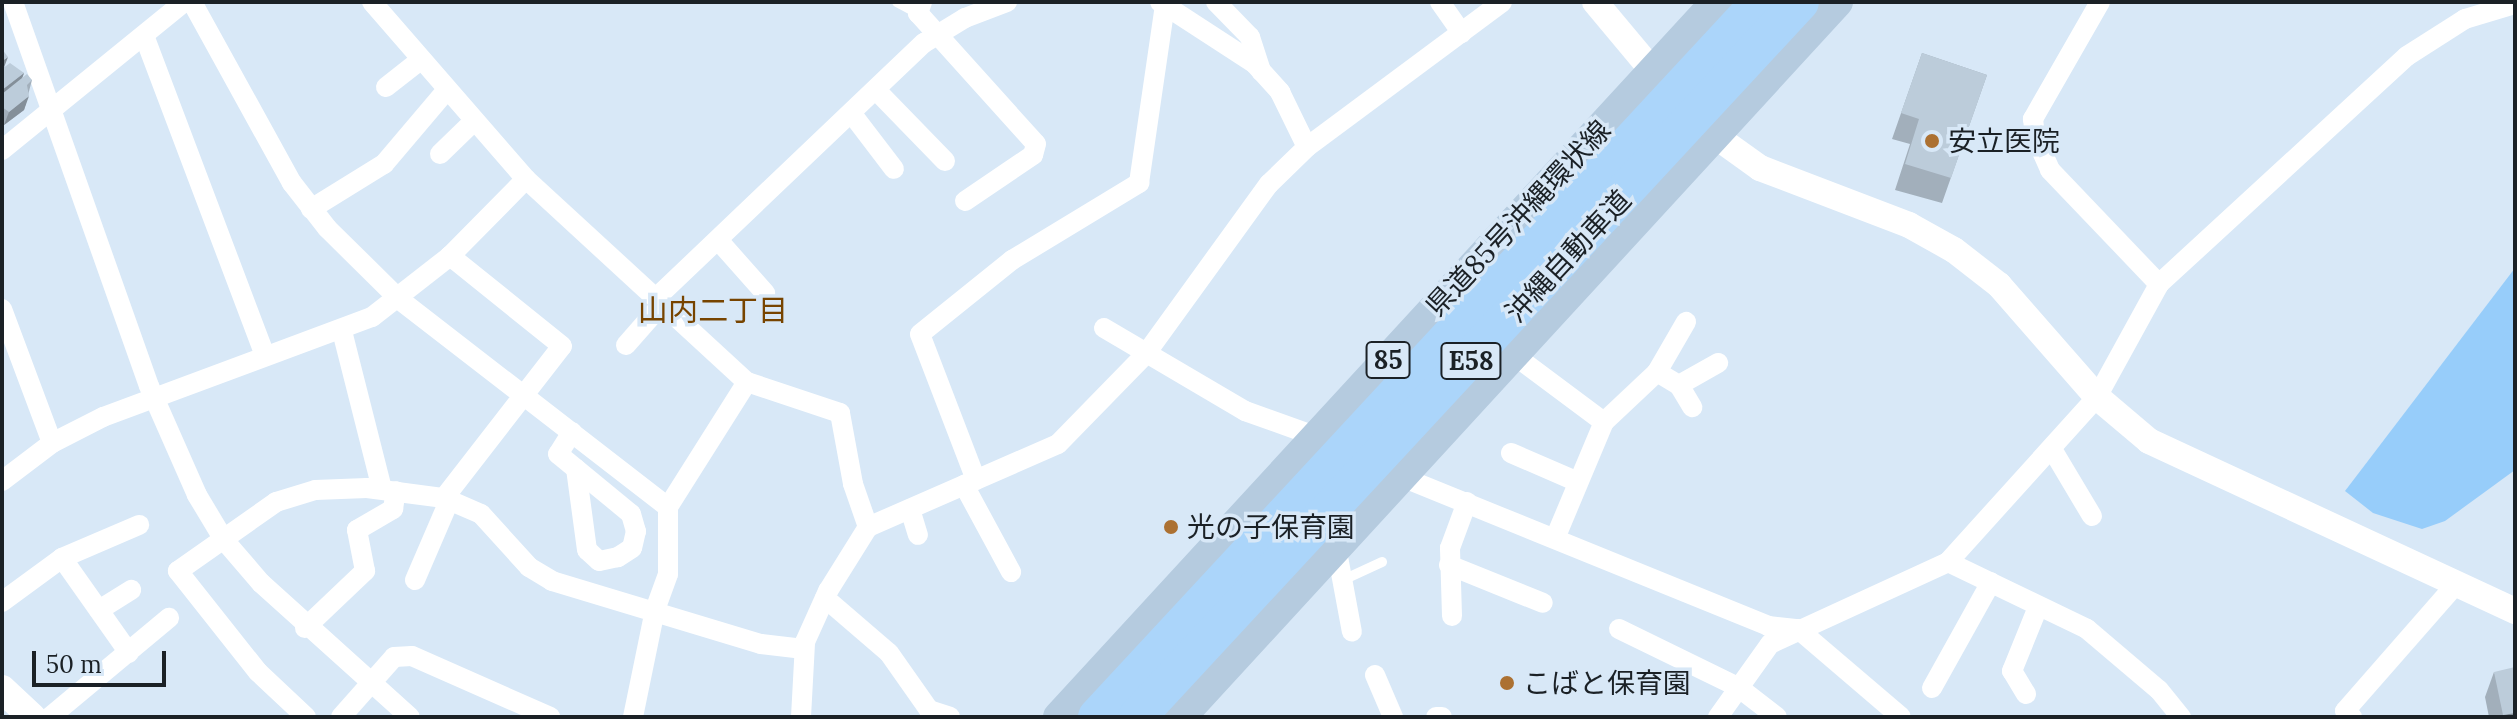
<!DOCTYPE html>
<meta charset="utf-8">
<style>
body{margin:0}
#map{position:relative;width:2517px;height:719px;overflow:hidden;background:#d8e8f7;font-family:Lora,"Noto Sans JP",serif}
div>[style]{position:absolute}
.green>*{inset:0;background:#97cdfa}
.service>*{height:10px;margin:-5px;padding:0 5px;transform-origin:5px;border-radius:5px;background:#fff}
.minor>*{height:20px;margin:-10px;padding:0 10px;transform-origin:10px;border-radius:10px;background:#fff}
.tertiary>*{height:26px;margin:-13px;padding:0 13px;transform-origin:13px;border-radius:13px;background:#fff}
.secondary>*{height:28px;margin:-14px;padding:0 14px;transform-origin:14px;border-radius:14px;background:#fff}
.primary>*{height:32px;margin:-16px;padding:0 16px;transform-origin:16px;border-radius:16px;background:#b5cbdf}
.motorway>*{height:38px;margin:-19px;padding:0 19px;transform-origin:19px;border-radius:19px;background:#abd5fa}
.wall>*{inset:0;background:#a2afbb}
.shaded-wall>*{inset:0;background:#848f99}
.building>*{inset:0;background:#bcccda}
.dots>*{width:22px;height:22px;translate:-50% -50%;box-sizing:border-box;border:4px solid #d8e8f7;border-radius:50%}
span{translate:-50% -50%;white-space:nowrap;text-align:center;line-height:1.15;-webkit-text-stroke:7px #d8e8f7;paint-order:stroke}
.shield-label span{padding:2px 6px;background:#d8e8f7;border:2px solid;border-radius:6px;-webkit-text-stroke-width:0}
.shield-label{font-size:26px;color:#1b2126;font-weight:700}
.poi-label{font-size:28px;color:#1b2126}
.left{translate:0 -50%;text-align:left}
.street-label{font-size:28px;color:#1b2126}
.neighbourhood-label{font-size:30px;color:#740}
.frame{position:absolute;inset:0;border:4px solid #1b2126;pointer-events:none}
.scale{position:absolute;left:32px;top:651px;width:134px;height:36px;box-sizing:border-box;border:4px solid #1b2126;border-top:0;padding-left:10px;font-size:24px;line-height:28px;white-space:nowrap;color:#1b2126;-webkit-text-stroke:6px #d8e8f7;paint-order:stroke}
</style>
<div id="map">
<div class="green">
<div style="clip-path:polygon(2515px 268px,2515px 470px,2445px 521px,2422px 529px,2373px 513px,2345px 491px)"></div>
</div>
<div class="service">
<div style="left:897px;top:2px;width:24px;rotate:28deg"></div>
<div style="left:1343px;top:580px;width:43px;rotate:-24.8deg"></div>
</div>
<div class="minor">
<div style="left:13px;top:2px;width:407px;rotate:70.5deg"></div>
<div style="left:149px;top:386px;width:119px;rotate:66.2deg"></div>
<div style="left:197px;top:495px;width:52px;rotate:59deg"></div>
<div style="left:224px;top:540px;width:57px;rotate:49.3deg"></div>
<div style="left:261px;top:583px;width:200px;rotate:42deg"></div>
<div style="left:192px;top:2px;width:207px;rotate:61.1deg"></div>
<div style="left:292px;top:183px;width:57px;rotate:52.1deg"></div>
<div style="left:327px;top:228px;width:103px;rotate:44.6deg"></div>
<div style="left:400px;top:300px;width:339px;rotate:37.7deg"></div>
<div style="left:668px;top:507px;width:148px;rotate:-57.7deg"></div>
<div style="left:372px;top:2px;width:235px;rotate:49deg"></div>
<div style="left:526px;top:179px;width:300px;rotate:42.6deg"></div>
<div style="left:747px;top:382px;width:98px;rotate:18.4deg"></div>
<div style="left:840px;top:413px;width:72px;rotate:79.6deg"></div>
<div style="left:853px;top:484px;width:46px;rotate:70.8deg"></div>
<div style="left:922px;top:2px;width:12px;rotate:110deg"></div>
<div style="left:918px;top:13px;width:176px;rotate:48deg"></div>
<div style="left:1036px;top:144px;width:11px;rotate:105deg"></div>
<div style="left:1033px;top:155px;width:82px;rotate:145.9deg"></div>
<div style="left:1160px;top:2px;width:113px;rotate:33.1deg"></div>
<div style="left:1255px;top:64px;width:38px;rotate:48deg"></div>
<div style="left:1280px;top:92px;width:61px;rotate:63.9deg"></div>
<div style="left:1216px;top:2px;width:49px;rotate:45.8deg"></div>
<div style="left:1250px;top:37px;width:36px;rotate:72deg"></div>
<div style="left:1440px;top:2px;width:38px;rotate:55deg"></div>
<div style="left:2100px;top:2px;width:135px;rotate:119.8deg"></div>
<div style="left:2033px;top:119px;width:17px;rotate:83deg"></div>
<div style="left:2035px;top:136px;width:37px;rotate:66deg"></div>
<div style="left:2050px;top:170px;width:158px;rotate:46.3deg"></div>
<div style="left:145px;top:38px;width:339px;rotate:69.3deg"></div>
<div style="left:386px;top:87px;width:42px;rotate:-38.2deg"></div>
<div style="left:876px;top:90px;width:99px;rotate:45.8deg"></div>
<div style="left:852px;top:114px;width:69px;rotate:52.6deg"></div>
<div style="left:2px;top:150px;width:235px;rotate:-39.1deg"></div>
<div style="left:440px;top:154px;width:47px;rotate:-44.1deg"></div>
<div style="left:311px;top:209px;width:86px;rotate:-31.7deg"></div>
<div style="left:384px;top:164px;width:96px;rotate:-49.7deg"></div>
<div style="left:718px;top:240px;width:71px;rotate:48.4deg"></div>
<div style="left:656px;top:298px;width:370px;rotate:-43.6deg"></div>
<div style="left:924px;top:43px;width:48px;rotate:-31.4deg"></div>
<div style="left:965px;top:18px;width:45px;rotate:-20.9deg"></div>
<div style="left:2px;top:309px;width:143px;rotate:69.5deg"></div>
<div style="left:1104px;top:328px;width:164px;rotate:30.5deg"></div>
<div style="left:1245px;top:411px;width:83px;rotate:19.7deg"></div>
<div style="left:342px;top:331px;width:163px;rotate:75.8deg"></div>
<div style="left:626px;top:345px;width:55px;rotate:-48.7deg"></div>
<div style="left:1514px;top:355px;width:112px;rotate:36.7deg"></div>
<div style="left:1657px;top:372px;width:26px;rotate:31deg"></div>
<div style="left:1679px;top:385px;width:45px;rotate:-29.4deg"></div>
<div style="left:1679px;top:385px;width:26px;rotate:59deg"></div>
<div style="left:572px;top:432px;width:26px;rotate:122deg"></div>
<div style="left:558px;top:454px;width:94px;rotate:39.4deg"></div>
<div style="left:631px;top:514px;width:18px;rotate:74deg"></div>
<div style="left:636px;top:531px;width:17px;rotate:103deg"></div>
<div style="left:632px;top:548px;width:17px;rotate:147deg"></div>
<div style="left:618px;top:557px;width:19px;rotate:168deg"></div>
<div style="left:599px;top:561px;width:16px;rotate:-137deg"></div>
<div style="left:587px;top:550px;width:82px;rotate:-97.7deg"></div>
<div style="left:2052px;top:449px;width:78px;rotate:59.2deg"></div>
<div style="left:1511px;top:453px;width:73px;rotate:23.4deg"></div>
<div style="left:1392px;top:473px;width:406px;rotate:22.1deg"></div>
<div style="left:1768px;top:626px;width:30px;rotate:6deg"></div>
<div style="left:1798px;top:629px;width:135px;rotate:40.5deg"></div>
<div style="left:976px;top:480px;width:156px;rotate:-111deg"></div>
<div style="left:920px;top:334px;width:118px;rotate:-38.8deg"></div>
<div style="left:1012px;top:260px;width:149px;rotate:-31.2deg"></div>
<div style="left:1139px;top:183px;width:180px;rotate:-81.7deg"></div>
<div style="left:2px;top:481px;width:63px;rotate:-37.2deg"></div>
<div style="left:52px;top:443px;width:57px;rotate:-27deg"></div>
<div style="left:103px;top:417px;width:287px;rotate:-20.4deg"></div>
<div style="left:372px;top:317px;width:99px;rotate:-38deg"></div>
<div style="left:450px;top:256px;width:108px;rotate:-45.4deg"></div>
<div style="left:964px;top:485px;width:99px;rotate:61.6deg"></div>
<div style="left:444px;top:498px;width:192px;rotate:-52.2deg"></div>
<div style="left:562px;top:346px;width:144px;rotate:-141.2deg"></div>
<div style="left:910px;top:509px;width:27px;rotate:73deg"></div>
<div style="left:1556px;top:536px;width:124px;rotate:-67.2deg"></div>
<div style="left:1604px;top:422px;width:73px;rotate:-43.3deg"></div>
<div style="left:1657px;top:372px;width:58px;rotate:-59.9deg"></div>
<div style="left:1336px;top:546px;width:87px;rotate:79.5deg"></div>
<div style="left:62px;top:558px;width:116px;rotate:54.8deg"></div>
<div style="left:1948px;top:562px;width:154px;rotate:25.7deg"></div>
<div style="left:2087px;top:629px;width:94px;rotate:40.3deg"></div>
<div style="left:2159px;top:690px;width:35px;rotate:51deg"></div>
<div style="left:1449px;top:565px;width:101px;rotate:22deg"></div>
<div style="left:415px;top:580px;width:86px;rotate:-66.7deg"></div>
<div style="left:825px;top:598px;width:84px;rotate:40.7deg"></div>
<div style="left:889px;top:653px;width:70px;rotate:54.9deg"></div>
<div style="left:929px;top:710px;width:22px;rotate:18deg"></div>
<div style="left:2px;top:602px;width:74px;rotate:-36.3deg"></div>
<div style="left:62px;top:558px;width:84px;rotate:-23.2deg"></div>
<div style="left:99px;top:610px;width:38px;rotate:-32deg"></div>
<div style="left:1452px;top:616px;width:68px;rotate:-91.7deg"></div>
<div style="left:1450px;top:548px;width:49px;rotate:-69.7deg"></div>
<div style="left:305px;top:628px;width:83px;rotate:-43.5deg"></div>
<div style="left:365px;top:571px;width:42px;rotate:-101deg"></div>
<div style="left:357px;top:530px;width:42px;rotate:-30.3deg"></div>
<div style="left:393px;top:509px;width:18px;rotate:-81deg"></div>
<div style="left:1619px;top:629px;width:132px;rotate:26deg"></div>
<div style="left:1738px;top:687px;width:49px;rotate:37.6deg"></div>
<div style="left:1375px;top:675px;width:46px;rotate:66.8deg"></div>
<div style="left:1932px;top:688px;width:121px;rotate:-60.9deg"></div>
<div style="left:2026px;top:694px;width:27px;rotate:-121deg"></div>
<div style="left:2012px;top:671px;width:69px;rotate:-67.9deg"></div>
<div style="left:50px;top:717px;width:155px;rotate:-39.8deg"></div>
<div style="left:306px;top:717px;width:66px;rotate:-136.8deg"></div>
<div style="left:258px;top:672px;width:129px;rotate:-128.4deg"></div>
<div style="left:178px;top:571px;width:120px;rotate:-35.1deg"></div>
<div style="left:276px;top:502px;width:41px;rotate:-17.1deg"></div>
<div style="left:315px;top:490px;width:52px;rotate:-2.2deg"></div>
<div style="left:367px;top:488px;width:78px;rotate:7.4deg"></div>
<div style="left:444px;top:498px;width:40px;rotate:23.4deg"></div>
<div style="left:481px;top:514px;width:72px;rotate:47.8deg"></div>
<div style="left:529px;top:567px;width:27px;rotate:31deg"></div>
<div style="left:552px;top:581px;width:218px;rotate:16.8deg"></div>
<div style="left:761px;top:644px;width:43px;rotate:6.6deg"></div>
<div style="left:341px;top:717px;width:80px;rotate:-48.5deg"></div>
<div style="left:394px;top:657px;width:18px;rotate:-3deg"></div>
<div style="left:412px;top:656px;width:151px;rotate:23.8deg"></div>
<div style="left:633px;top:717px;width:109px;rotate:-78.4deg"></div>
<div style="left:655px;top:610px;width:38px;rotate:-70deg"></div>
<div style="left:668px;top:574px;width:67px;rotate:-90deg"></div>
<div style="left:801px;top:717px;width:75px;rotate:-86.9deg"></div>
<div style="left:805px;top:642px;width:56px;rotate:-65.7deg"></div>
<div style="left:828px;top:591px;width:75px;rotate:-58deg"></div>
<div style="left:868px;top:527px;width:207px;rotate:-23.6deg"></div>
<div style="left:1058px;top:444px;width:124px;rotate:-45.7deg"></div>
<div style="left:1145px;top:355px;width:211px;rotate:-54.1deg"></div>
<div style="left:1269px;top:184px;width:53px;rotate:-44.2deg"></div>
<div style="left:1307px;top:147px;width:243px;rotate:-36.6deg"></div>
<div style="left:1436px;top:717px;width:6px"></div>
<div style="left:1718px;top:717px;width:90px;rotate:-54.5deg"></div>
<div style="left:1770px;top:644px;width:196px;rotate:-24.7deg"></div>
<div style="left:1948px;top:562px;width:222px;rotate:-47.9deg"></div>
<div style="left:2097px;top:397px;width:129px;rotate:-61.2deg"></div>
<div style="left:2159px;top:284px;width:337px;rotate:-42.6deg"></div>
<div style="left:2407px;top:56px;width:69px;rotate:-32.5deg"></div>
<div style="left:2465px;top:19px;width:52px;rotate:-16.7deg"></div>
<div style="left:2352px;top:717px;width:9px;rotate:-139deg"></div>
<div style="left:2345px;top:711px;width:169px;rotate:-48.8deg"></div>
</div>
<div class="tertiary">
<div style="left:1595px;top:2px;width:111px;rotate:50.1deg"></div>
<div style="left:1700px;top:125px;width:74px;rotate:35.6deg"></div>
<div style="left:1760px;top:168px;width:160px;rotate:20.9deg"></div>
<div style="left:1909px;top:225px;width:51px;rotate:29.1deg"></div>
<div style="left:1954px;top:250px;width:57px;rotate:37.9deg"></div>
<div style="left:1999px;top:285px;width:149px;rotate:48.8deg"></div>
<div style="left:2097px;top:397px;width:68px;rotate:40.2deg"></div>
<div style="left:2149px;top:441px;width:404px;rotate:24.9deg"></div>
</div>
<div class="secondary">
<div style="left:2px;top:689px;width:41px;rotate:43deg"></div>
</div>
<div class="primary">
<div style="left:1059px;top:717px;width:972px;rotate:-47.38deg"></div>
<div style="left:1180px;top:717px;width:971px;rotate:-47.42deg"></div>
</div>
<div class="motorway">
<div style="left:1097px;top:717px;width:975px;rotate:-47.16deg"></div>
<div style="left:1137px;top:717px;width:975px;rotate:-47.16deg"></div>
</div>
<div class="wall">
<div style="clip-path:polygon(2px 49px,4px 67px,24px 73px,22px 78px,32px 80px,24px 110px,4px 125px,2px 124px)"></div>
<div style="clip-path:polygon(1922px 53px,1987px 75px,1942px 203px,1895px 190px,1910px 144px,1892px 139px)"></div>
<div style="clip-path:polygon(2494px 672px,2515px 717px,2489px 717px,2485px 697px)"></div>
</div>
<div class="shaded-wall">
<div style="clip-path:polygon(8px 57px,3px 70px,2px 71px,2px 61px)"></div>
<div style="clip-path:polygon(24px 73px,19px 87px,2px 100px,2px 90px)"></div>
<div style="clip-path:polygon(29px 96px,24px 110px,4px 125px,9px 112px)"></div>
<div style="clip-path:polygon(2515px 713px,2515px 717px,2503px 717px,2503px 715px)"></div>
</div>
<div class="building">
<div style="clip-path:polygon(2px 49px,8px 57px,2px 61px)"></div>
<div style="clip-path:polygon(1922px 53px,1987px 75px,1951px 178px,1905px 164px,1919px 119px,1901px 113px)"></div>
<div style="clip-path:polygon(10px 63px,24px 73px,2px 90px,2px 69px)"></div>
<div style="clip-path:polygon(27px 74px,32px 80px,27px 85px,29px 96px,9px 112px,2px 107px,2px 94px)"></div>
<div style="clip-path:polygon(2515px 667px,2515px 713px,2503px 715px,2494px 672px)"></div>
</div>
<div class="dots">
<div style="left:1932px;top:141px;background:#ac7132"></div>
<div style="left:1171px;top:527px;background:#ac7132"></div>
<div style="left:1507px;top:683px;background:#ac7132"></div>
</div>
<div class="shield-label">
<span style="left:1388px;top:360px">85</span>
<span style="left:1471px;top:361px">E58</span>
</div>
<div class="poi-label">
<span class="left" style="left:1948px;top:141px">安立医院</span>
<span class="left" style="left:1187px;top:527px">光の子保育園</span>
<span class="left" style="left:1523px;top:683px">こばと保育園</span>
</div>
<div class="street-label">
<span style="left:1518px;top:218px;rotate:-47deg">県道85号沖縄環状線</span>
<span style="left:1568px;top:256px;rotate:-47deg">沖縄自動車道</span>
</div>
<div class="neighbourhood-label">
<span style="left:713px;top:310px">山内二丁目</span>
</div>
<div class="frame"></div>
<div class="scale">50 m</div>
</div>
